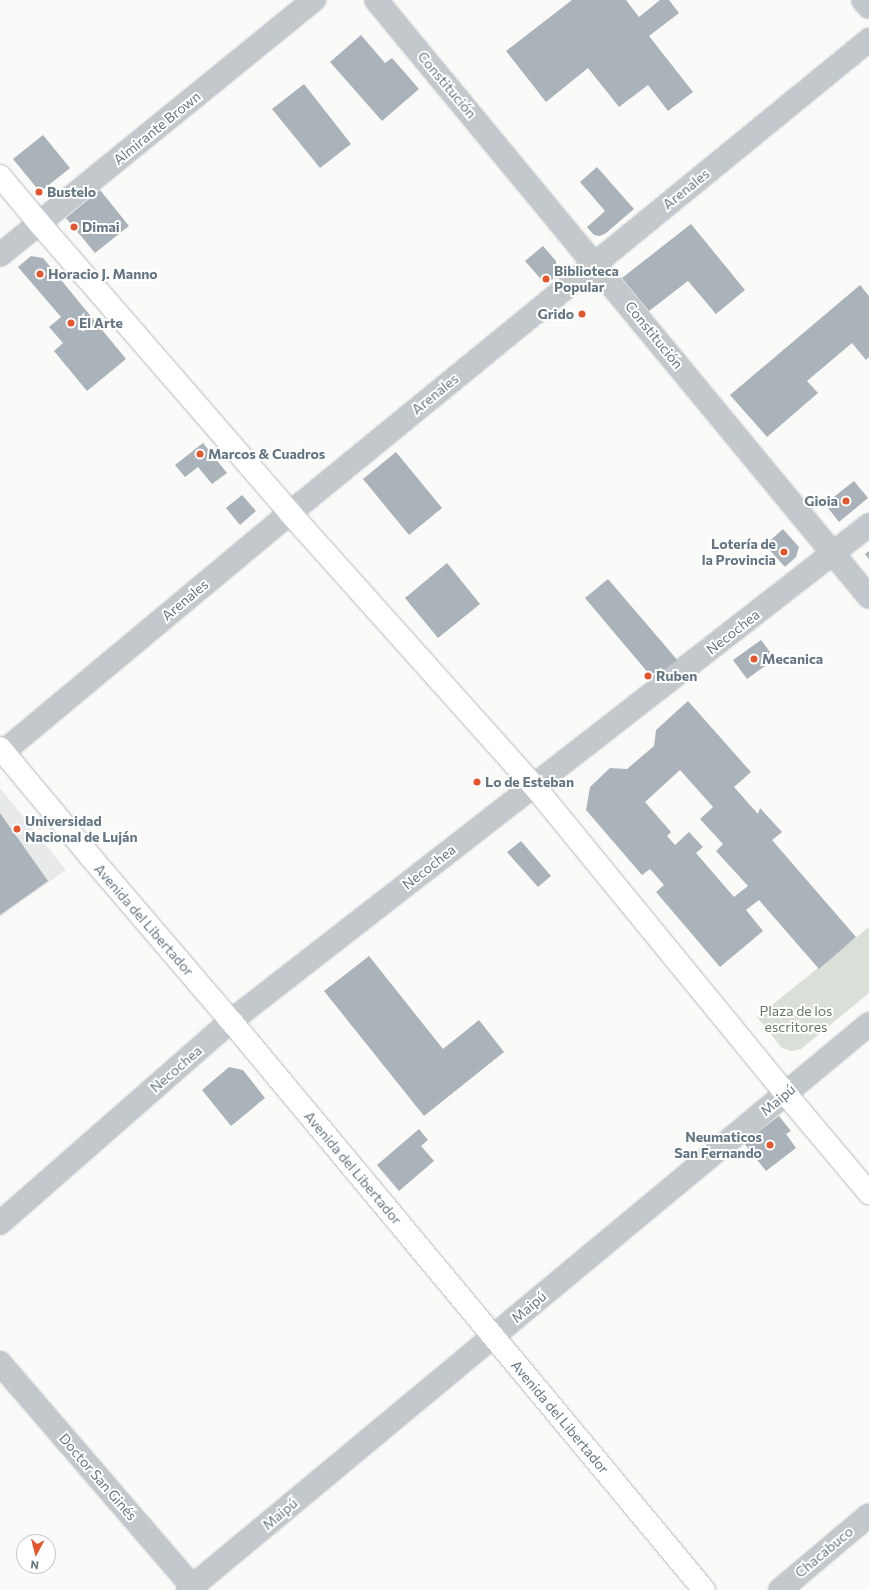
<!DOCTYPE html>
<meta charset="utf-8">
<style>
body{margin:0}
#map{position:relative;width:869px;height:1590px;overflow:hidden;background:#fafaf8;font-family:Commissioner,sans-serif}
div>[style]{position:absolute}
.built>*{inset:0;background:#e8e9e9}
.green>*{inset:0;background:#dadfd7}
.building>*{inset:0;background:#aab3b9}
.roads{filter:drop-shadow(0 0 1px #b3babf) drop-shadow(0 0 1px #b3babf)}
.minor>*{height:22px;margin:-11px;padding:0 11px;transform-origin:11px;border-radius:11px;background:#c3c8cc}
.tertiary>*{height:22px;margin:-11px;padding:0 11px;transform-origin:11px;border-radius:11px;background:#c3c8cc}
.secondary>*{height:22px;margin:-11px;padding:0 11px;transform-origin:11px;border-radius:11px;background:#fff}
.dots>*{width:11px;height:11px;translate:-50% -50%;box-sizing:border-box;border:2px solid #fff;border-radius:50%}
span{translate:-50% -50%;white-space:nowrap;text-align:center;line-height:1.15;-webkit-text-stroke:4px #fff;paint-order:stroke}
.street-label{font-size:14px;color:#657683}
.poi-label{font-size:14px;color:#657683;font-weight:700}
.left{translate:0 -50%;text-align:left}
.right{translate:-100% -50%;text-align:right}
.park-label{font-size:14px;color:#687a64}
.north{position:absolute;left:16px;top:1534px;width:40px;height:40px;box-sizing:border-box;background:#fff;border:1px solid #c1c8cd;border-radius:50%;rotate:187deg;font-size:11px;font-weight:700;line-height:16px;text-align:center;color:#657683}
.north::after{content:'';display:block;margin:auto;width:14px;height:18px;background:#e4572e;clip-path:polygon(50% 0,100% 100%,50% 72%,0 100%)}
</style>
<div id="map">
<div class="built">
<div style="clip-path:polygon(0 788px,66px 870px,0 917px)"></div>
</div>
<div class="green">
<div style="clip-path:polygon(869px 927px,869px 993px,801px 1049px,791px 1051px,782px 1048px,757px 1017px)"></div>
</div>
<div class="building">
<div style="clip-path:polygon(572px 0,626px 0,639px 17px,660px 0,669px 0,679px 13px,649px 36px,693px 92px,668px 111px,648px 85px,619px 107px,588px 68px,546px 102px,506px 51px)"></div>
<div style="clip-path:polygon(361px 35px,385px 63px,392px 58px,419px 89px,382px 121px,330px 62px)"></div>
<div style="clip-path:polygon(304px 84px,351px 144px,320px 168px,272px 109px)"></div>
<div style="clip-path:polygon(43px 135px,70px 168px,40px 192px,13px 159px)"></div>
<div style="clip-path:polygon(597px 167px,634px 209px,606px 233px,600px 236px,594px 235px,587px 227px,605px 211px,580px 182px)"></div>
<div style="clip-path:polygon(100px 190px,129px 226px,95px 253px,66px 218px)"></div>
<div style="clip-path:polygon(691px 224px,745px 290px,716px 314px,688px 281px,649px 311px,622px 278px)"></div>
<div style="clip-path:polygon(543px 246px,556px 261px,557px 275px,546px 285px,525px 261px)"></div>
<div style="clip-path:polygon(31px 256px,43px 258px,126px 359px,87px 391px,54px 351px,63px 343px,49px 327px,61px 317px,18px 267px)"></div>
<div style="clip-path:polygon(860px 285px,869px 296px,869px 357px,866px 360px,852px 343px,807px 381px,818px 393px,767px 437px,730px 395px)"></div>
<div style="clip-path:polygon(203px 443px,227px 473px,212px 484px,198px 467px,185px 477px,175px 465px)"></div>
<div style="clip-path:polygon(396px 452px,442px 508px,409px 535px,363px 479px)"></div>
<div style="clip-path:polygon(854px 481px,868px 498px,839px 522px,825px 504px)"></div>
<div style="clip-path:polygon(242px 495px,256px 511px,240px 525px,226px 508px)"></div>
<div style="clip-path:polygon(783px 529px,799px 547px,796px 557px,785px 567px,765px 545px)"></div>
<div style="clip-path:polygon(869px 551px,869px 559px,865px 554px)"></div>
<div style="clip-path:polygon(447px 563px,480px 604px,438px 638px,405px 598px)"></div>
<div style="clip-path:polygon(608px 579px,679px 662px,655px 681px,585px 598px)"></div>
<div style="clip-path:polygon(761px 640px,775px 659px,747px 679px,733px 660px)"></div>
<div style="clip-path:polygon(evenodd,688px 701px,751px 772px,734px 787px,758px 814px,760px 808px,782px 832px,772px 840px,856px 937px,819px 969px,759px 900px,746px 910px,763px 931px,720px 967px,656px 892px,664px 885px,650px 869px,642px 875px,586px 810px,590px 787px,610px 768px,627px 769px,654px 746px,656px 730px,688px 701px,680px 770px,713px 807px,700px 819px,723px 844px,716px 851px,748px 886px,734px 897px,696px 853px,703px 847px,689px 832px,675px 845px,667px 836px,671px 832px,645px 802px,680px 770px)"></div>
<div style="clip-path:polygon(0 813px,48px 881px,0 915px)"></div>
<div style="clip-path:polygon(521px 841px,551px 876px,538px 887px,507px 852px)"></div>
<div style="clip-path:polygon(369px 956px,443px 1049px,479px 1020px,504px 1052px,424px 1116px,324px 991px)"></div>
<div style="clip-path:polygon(229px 1067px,243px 1070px,265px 1098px,231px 1126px,202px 1090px)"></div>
<div style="clip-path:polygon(779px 1116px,791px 1131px,786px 1134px,796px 1148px,766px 1171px,744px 1143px)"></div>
<div style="clip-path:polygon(419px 1129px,428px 1140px,421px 1146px,434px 1161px,399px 1191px,377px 1165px)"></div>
</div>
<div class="roads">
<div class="minor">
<div style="left:376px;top:0;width:774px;rotate:50.45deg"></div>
<div style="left:863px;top:0;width:9px;rotate:49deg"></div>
<div style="left:0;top:255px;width:405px;rotate:-39.1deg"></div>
<div style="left:3px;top:752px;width:373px;rotate:-39.8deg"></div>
<div style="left:290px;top:513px;width:748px;rotate:-39.25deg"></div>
<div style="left:0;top:1223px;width:307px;rotate:-41.2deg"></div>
<div style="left:231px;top:1021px;width:808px;rotate:-37.86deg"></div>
<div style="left:0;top:1363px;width:299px;rotate:49.3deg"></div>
<div style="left:188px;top:1590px;width:886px;rotate:-39.73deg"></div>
</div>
<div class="tertiary">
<div style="left:780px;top:1590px;width:116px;rotate:-40.1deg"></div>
</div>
<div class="secondary">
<div style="left:0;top:176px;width:62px;rotate:50.2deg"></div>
<div style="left:40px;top:224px;width:382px;rotate:49.1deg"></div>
<div style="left:290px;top:513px;width:366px;rotate:48.2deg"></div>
<div style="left:534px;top:786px;width:397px;rotate:50.7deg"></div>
<div style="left:785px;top:1093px;width:131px;rotate:50deg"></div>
<div style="left:0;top:748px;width:139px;rotate:50.2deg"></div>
<div style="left:89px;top:855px;width:218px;rotate:49.5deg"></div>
<div style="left:231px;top:1021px;width:740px;rotate:50.26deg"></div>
</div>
</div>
<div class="dots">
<div style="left:39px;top:192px;background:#e4572e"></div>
<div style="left:74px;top:227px;background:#e4572e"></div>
<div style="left:40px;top:274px;background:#e4572e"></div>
<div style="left:546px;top:279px;background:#e4572e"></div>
<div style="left:582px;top:314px;background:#e4572e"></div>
<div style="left:71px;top:323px;background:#e4572e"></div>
<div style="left:200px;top:454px;background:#e4572e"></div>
<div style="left:846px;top:501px;background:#e4572e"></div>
<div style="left:784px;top:552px;background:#e4572e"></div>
<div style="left:754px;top:659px;background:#e4572e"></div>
<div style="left:648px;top:676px;background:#e4572e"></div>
<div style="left:477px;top:782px;background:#e4572e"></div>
<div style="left:17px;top:829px;background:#e4572e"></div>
<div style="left:770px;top:1145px;background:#e4572e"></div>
</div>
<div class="street-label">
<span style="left:447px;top:85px;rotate:50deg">Constitución</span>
<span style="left:157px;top:128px;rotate:-39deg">Almirante Brown</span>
<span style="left:686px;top:189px;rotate:-39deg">Arenales</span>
<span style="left:654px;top:335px;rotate:51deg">Constitución</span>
<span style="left:435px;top:394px;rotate:-39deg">Arenales</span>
<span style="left:185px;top:600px;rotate:-40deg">Arenales</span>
<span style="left:733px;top:632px;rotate:-38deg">Necochea</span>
<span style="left:429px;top:867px;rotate:-38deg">Necochea</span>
<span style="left:144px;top:920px;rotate:49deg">Avenida del Libertador</span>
<span style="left:176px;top:1069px;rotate:-41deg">Necochea</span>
<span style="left:778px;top:1100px;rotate:-40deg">Maipú</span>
<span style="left:353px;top:1168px;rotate:50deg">Avenida del Libertador</span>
<span style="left:529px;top:1307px;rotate:-40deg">Maipú</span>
<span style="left:560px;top:1417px;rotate:50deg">Avenida del Libertador</span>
<span style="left:98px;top:1477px;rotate:49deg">Doctor San Ginés</span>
<span style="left:280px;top:1514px;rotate:-40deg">Maipú</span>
<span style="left:824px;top:1552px;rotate:-40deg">Chacabuco</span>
</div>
<div class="poi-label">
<span class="left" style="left:47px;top:192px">Bustelo</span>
<span class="left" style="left:82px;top:227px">Dimai</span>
<span class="left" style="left:554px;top:279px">Biblioteca<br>Popular</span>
<span class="left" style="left:48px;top:274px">Horacio J. Manno</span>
<span class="right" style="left:574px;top:314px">Grido</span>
<span class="left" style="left:79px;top:323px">El Arte</span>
<span class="left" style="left:208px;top:454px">Marcos &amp; Cuadros</span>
<span class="right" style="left:838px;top:501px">Gioia</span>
<span class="right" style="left:776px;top:552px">Lotería de<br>la Provincia</span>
<span class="left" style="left:762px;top:659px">Mecanica</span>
<span class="left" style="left:656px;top:676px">Ruben</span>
<span class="left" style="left:485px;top:782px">Lo de Esteban</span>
<span class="left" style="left:25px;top:829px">Universidad<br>Nacional de Luján</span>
<span class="right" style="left:762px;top:1145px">Neumaticos<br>San Fernando</span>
</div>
<div class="park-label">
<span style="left:796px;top:1019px">Plaza de los<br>escritores</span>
</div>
<div class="north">N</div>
</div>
